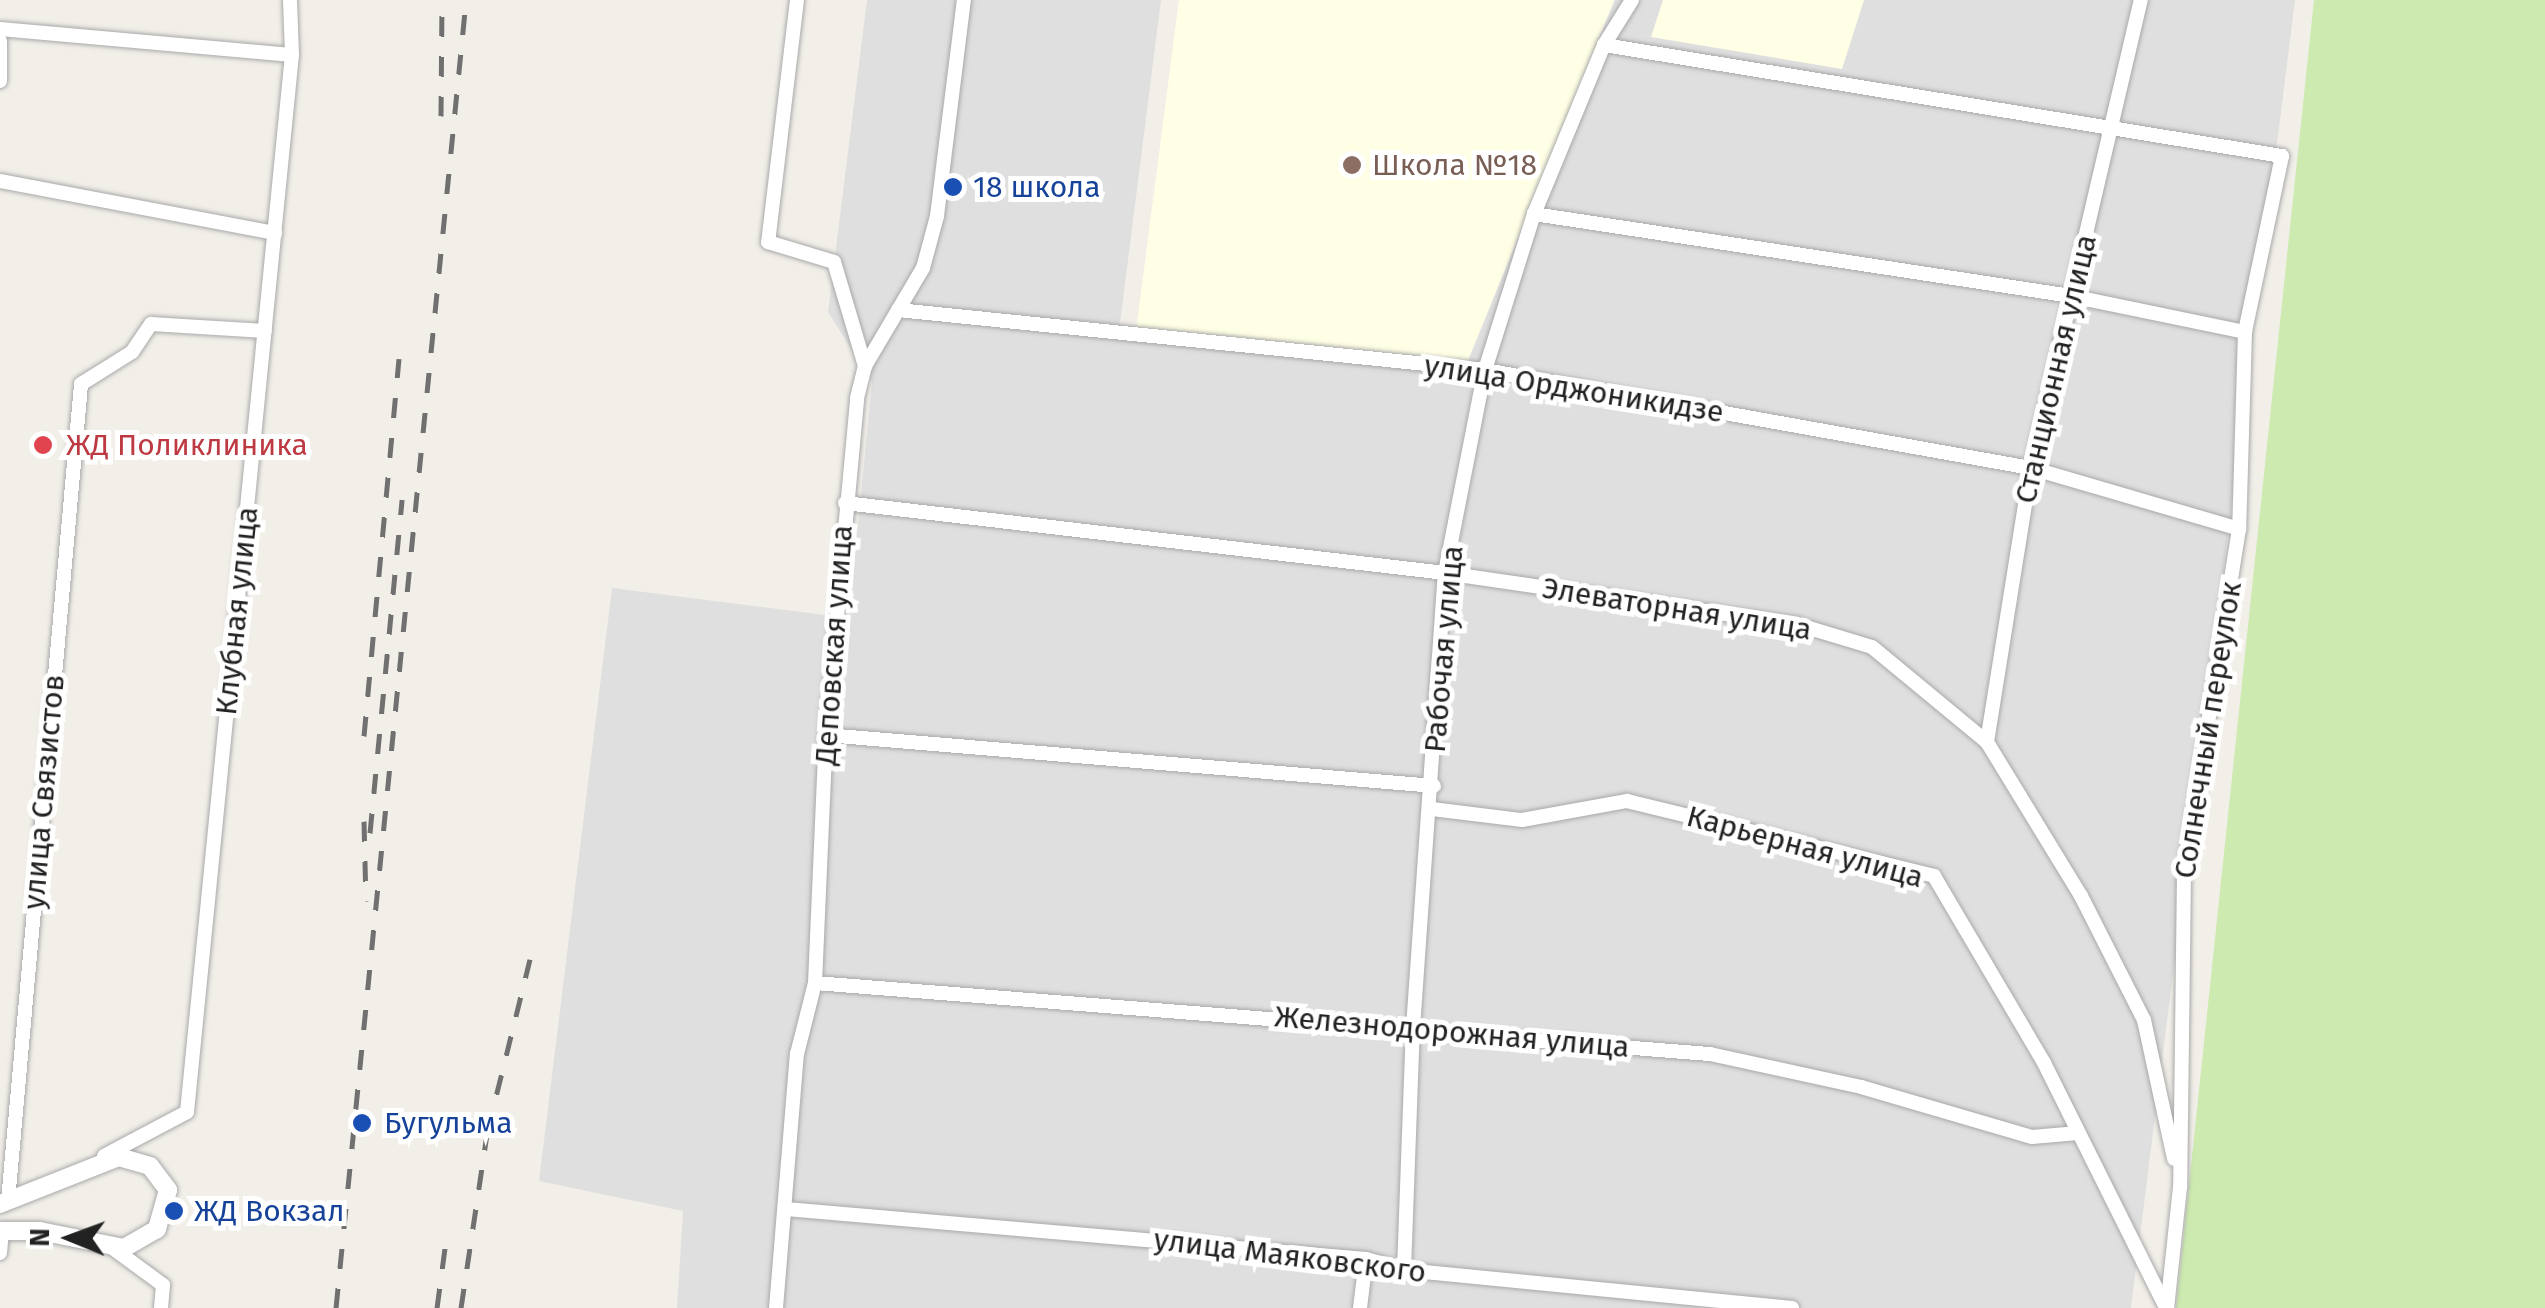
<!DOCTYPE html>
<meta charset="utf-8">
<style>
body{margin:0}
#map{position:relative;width:2545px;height:1308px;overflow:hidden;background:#f2efe9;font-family:"Fira Sans",sans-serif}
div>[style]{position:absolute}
.residential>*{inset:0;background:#e0dfdf}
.education>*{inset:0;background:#ffffe5}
.grass>*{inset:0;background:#cdebb0}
.roads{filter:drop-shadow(0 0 2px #a9a9a9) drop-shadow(0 0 2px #a9a9a9)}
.minor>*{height:14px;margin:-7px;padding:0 7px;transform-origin:7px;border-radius:7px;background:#fff}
.tertiary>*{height:18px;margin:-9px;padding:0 9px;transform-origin:9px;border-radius:9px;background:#fff}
.rail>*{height:5px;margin-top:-2.5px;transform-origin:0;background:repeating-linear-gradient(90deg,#707070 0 20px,transparent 0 40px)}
.dots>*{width:28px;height:28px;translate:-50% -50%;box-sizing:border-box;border:5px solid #fff;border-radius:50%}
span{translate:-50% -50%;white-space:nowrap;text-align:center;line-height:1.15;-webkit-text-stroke:10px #fff;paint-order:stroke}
.education-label{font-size:30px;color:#785e54}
.left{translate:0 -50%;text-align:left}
.transit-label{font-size:30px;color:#164399}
.street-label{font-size:30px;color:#222}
.health-label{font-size:30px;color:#be3a42}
.north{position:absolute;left:20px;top:1188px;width:100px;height:100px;-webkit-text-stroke:8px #fff;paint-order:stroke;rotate:271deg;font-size:28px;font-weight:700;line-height:40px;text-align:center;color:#222}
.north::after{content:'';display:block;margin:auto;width:35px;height:45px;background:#222;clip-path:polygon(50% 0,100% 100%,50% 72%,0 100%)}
</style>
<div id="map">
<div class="residential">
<div style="clip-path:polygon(867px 0,1161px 0,1119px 331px,1464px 371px,1615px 0,2295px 0,2131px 1308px,677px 1308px,683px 1211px,539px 1181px,612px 588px,849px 618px,872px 382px,828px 312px)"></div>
</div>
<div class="education">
<div style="clip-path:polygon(1179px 0,1614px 0,1464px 370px,1136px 331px)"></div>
<div style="clip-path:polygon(1663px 0,1864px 0,1842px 69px,1651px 37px)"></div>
</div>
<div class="grass">
<div style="clip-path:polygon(2314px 0,2545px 0,2545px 1308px,2176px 1308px)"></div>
</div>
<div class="roads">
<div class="minor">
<div style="left:797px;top:0;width:244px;rotate:96.8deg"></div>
<div style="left:768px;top:242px;width:69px;rotate:16.9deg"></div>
<div style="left:834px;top:262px;width:109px;rotate:73.4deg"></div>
<div style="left:0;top:29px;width:293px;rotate:5.1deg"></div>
<div style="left:0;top:41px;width:40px;rotate:90deg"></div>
<div style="left:1604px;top:45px;width:687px;rotate:9.3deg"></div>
<div style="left:2282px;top:156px;width:180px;rotate:101.9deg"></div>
<div style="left:2245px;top:332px;width:197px;rotate:91.7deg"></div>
<div style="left:2239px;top:529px;width:348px;rotate:99.1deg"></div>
<div style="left:2184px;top:873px;width:314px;rotate:90.7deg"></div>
<div style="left:2180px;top:1187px;width:122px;rotate:96.1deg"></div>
<div style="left:0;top:181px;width:280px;rotate:10.7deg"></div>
<div style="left:1534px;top:214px;width:543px;rotate:8.68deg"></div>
<div style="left:2071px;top:296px;width:178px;rotate:11.7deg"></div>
<div style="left:898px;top:310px;width:590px;rotate:5.84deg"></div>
<div style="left:1485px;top:370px;width:555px;rotate:10.18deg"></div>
<div style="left:2031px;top:468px;width:217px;rotate:16.3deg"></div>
<div style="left:845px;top:503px;width:604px;rotate:6.65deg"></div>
<div style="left:1445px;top:573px;width:355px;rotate:8.3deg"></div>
<div style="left:1796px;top:624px;width:79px;rotate:16.8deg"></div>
<div style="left:1872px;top:647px;width:149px;rotate:39.6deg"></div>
<div style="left:1987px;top:742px;width:180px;rotate:58.6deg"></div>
<div style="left:2081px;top:896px;width:139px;rotate:63.1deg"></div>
<div style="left:2144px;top:1020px;width:142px;rotate:77.8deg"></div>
<div style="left:826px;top:735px;width:610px;rotate:4.79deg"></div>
<div style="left:1987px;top:742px;width:278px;rotate:-80.9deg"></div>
<div style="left:2031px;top:468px;width:481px;rotate:-76.8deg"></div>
<div style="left:1432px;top:809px;width:91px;rotate:7deg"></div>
<div style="left:1522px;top:820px;width:107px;rotate:-10.3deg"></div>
<div style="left:1627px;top:801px;width:316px;rotate:13.7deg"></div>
<div style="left:1934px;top:876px;width:217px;rotate:59.5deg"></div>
<div style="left:2044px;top:1063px;width:274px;rotate:63.5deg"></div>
<div style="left:815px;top:983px;width:898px;rotate:4.54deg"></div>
<div style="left:1710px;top:1054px;width:155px;rotate:12.3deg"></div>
<div style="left:1861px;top:1087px;width:178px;rotate:16.3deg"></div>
<div style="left:2032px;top:1137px;width:46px;rotate:-5deg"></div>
<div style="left:104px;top:1156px;width:94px;rotate:-27.9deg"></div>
<div style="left:187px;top:1112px;width:1062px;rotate:-84.33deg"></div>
<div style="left:292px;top:55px;width:55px;rotate:-92.1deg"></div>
<div style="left:8px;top:1201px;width:820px;rotate:-84.89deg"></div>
<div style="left:81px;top:384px;width:60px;rotate:-32.1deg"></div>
<div style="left:132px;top:352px;width:34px;rotate:-56deg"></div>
<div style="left:151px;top:324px;width:114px;rotate:3.5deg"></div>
<div style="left:786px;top:1209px;width:582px;rotate:4.93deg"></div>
<div style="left:1366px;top:1259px;width:40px;rotate:16deg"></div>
<div style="left:1404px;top:1270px;width:390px;rotate:5.6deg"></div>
<div style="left:114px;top:1249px;width:61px;rotate:36.3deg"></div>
<div style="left:163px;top:1285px;width:23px;rotate:95deg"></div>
<div style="left:0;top:1253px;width:22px;rotate:-85deg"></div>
<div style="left:1404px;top:1270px;width:242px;rotate:-87.9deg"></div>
<div style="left:1413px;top:1028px;width:456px;rotate:-86deg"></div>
<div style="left:1445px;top:573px;width:207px;rotate:-78.9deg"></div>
<div style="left:1485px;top:370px;width:164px;rotate:-72.6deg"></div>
<div style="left:1534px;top:214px;width:183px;rotate:-67.5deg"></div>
<div style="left:1604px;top:45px;width:53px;rotate:-58.1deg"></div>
<div style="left:776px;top:1308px;width:255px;rotate:-85.3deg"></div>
<div style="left:797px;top:1054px;width:73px;rotate:-75.8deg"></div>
<div style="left:815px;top:983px;width:248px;rotate:-87.5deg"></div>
<div style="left:826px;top:735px;width:338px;rotate:-84.7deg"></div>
<div style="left:857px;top:398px;width:33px;rotate:-76deg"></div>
<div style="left:865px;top:366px;width:114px;rotate:-59.4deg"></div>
<div style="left:923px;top:268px;width:54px;rotate:-74.9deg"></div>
<div style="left:937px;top:216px;width:218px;rotate:-82.9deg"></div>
<div style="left:1360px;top:1308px;width:49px;rotate:-83deg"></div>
</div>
<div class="tertiary">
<div style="left:0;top:1204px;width:128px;rotate:-21.6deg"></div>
<div style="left:119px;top:1157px;width:32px;rotate:16deg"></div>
<div style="left:150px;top:1166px;width:30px;rotate:53deg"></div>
<div style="left:168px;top:1190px;width:41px;rotate:105.8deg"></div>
<div style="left:157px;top:1229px;width:38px;rotate:150deg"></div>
<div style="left:124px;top:1248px;width:86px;rotate:-168.6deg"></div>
<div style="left:40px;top:1231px;width:40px;rotate:180deg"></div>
</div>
</div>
<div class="rail">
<div style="left:441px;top:116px;width:116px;rotate:-89.5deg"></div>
<div style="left:364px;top:736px;width:379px;rotate:-84.7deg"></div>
<div style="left:364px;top:821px;width:80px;rotate:88.6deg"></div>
<div style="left:370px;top:833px;width:335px;rotate:-84.5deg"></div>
<div style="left:336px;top:1308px;width:1314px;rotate:-84.32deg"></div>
<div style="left:437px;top:1308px;width:61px;rotate:-82.4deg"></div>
<div style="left:461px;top:1308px;width:177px;rotate:-81.5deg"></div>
<div style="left:487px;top:1133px;width:179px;rotate:-76.1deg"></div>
</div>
<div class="dots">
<div style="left:1352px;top:165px;background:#8d6e63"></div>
<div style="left:953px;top:187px;background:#1a4fb4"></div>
<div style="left:43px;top:445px;background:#e0444e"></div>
<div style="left:362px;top:1123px;background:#1a4fb4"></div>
<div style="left:174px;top:1211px;background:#1a4fb4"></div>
</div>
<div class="education-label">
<span class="left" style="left:1372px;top:165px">Школа №18</span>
</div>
<div class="transit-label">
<span class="left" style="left:973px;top:187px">18 школа</span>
<span class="left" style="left:384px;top:1123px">Бугульма</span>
<span class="left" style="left:194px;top:1211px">ЖД Вокзал</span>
</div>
<div class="street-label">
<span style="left:2056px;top:369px;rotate:-77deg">Станционная улица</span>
<span style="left:1574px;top:389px;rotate:9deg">улица Орджоникидзе</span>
<span style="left:1677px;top:609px;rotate:9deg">Элеваторная улица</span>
<span style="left:237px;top:611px;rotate:-84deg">Клубная улица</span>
<span style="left:834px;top:645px;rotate:-86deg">Деповская улица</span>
<span style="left:1444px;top:649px;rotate:-85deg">Рабочая улица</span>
<span style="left:2208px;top:730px;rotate:-81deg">Солнечный переулок</span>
<span style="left:44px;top:792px;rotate:-85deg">улица Связистов</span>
<span style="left:1805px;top:847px;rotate:15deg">Карьерная улица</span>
<span style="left:1452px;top:1032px;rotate:5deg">Железнодорожная улица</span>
<span style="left:1290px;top:1256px;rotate:7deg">улица Маяковского</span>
</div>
<div class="health-label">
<span class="left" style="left:66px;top:445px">ЖД Поликлиника</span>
</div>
<div class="north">N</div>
</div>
